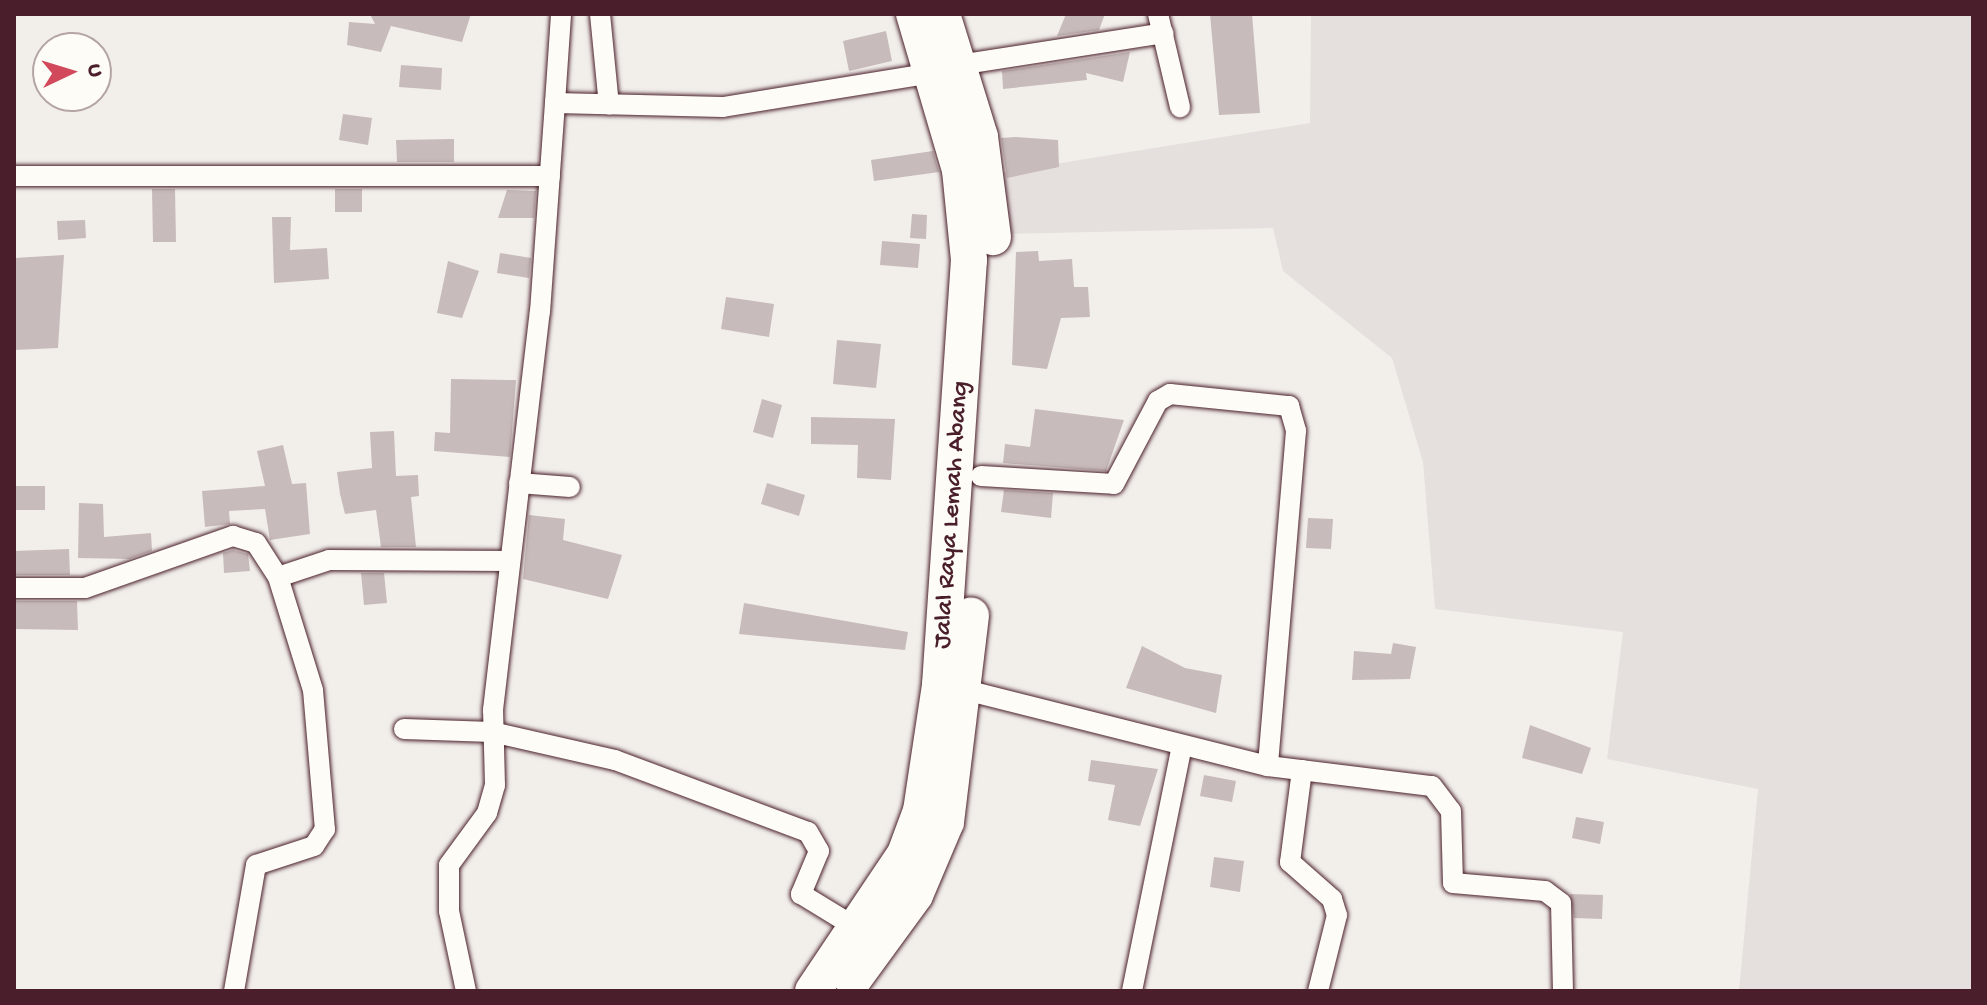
<!DOCTYPE html>
<style>
body{margin:0}
#map{position:relative;width:1987px;height:1005px;overflow:hidden;background:#f2efeb;font-family:"Gochi Hand",sans-serif}
div>[style]{position:absolute}
.built>*{inset:0;background:#e5dfdd}
.building>*{inset:0;background:#c8bbbb}
.roads{filter:drop-shadow(0 0 2px #4a1f2b) drop-shadow(0 0 2px #4a1f2b)}
.street>*{height:20px;margin:-10px;padding:0 10px;transform-origin:10px;border-radius:10px;background:#fdfcf7}
.highway>*{height:36px;margin:-18px;padding:0 18px;transform-origin:18px;border-radius:18px;background:#fdfcf7}
span{translate:-50% -50%;white-space:nowrap;text-align:center;line-height:1.15;-webkit-text-stroke:8px #fdfcf7;paint-order:stroke}
.street-label{font-size:26px;color:#4a1f2b}
.frame{position:absolute;inset:0;border:16px solid #4a1f2b;pointer-events:none}
.north{position:absolute;left:32px;top:32px;width:80px;height:80px;box-sizing:border-box;background:#fdfcf7;border:2px solid #b5a4a5;border-radius:50%;rotate:86deg;font-size:22px;font-weight:700;line-height:32px;text-align:center;color:#4a1f2b}
.north::after{content:'';display:block;margin:auto;width:28px;height:36px;background:#d1495b;clip-path:polygon(50% 0,100% 100%,50% 72%,0 100%)}
</style>
<div id="map">
<div class="built">
<div style="clip-path:polygon(1311px 14px,1973px 14px,1973px 991px,1739px 991px,1758px 789px,1607px 759px,1623px 632px,1435px 609px,1423px 462px,1392px 358px,1283px 271px,1273px 228px,1001px 234px,999px 173px,1310px 123px)"></div>
</div>
<div class="building">
<div style="clip-path:polygon(370px 14px,471px 14px,462px 42px,391px 26px,381px 52px,347px 45px,349px 22px,375px 24px)"></div>
<div style="clip-path:polygon(1066px 14px,1105px 14px,1099px 30px,1057px 36px)"></div>
<div style="clip-path:polygon(1210px 14px,1252px 14px,1260px 113px,1219px 115px)"></div>
<div style="clip-path:polygon(886px 31px,892px 61px,849px 71px,843px 41px)"></div>
<div style="clip-path:polygon(1130px 52px,1123px 82px,1086px 73px,1087px 80px,1003px 89px,1002px 71px)"></div>
<div style="clip-path:polygon(401px 65px,442px 68px,441px 90px,399px 87px)"></div>
<div style="clip-path:polygon(343px 114px,372px 118px,368px 145px,339px 140px)"></div>
<div style="clip-path:polygon(1015px 137px,1058px 140px,1059px 167px,1007px 178px,1001px 138px)"></div>
<div style="clip-path:polygon(454px 139px,454px 162px,397px 162px,396px 140px)"></div>
<div style="clip-path:polygon(933px 151px,939px 172px,874px 181px,871px 160px)"></div>
<div style="clip-path:polygon(152px 189px,175px 189px,176px 242px,153px 242px)"></div>
<div style="clip-path:polygon(335px 189px,362px 189px,362px 212px,335px 212px)"></div>
<div style="clip-path:polygon(507px 190px,536px 191px,534px 218px,498px 218px)"></div>
<div style="clip-path:polygon(912px 214px,927px 215px,926px 239px,910px 238px)"></div>
<div style="clip-path:polygon(272px 217px,291px 217px,290px 250px,327px 248px,329px 279px,274px 283px)"></div>
<div style="clip-path:polygon(85px 220px,86px 238px,58px 240px,57px 221px)"></div>
<div style="clip-path:polygon(882px 241px,920px 244px,918px 268px,880px 265px)"></div>
<div style="clip-path:polygon(1038px 251px,1039px 261px,1072px 259px,1074px 287px,1088px 287px,1090px 317px,1061px 318px,1047px 369px,1012px 365px,1016px 252px)"></div>
<div style="clip-path:polygon(500px 253px,531px 258px,529px 278px,497px 273px)"></div>
<div style="clip-path:polygon(64px 255px,58px 348px,14px 350px,14px 258px)"></div>
<div style="clip-path:polygon(448px 261px,479px 271px,462px 318px,437px 313px)"></div>
<div style="clip-path:polygon(726px 297px,774px 304px,769px 337px,721px 329px)"></div>
<div style="clip-path:polygon(837px 340px,881px 344px,876px 388px,833px 384px)"></div>
<div style="clip-path:polygon(451px 379px,516px 380px,510px 457px,434px 451px,435px 432px,450px 433px)"></div>
<div style="clip-path:polygon(762px 399px,782px 405px,773px 438px,753px 432px)"></div>
<div style="clip-path:polygon(1035px 409px,1124px 420px,1106px 471px,1003px 463px,1005px 444px,1030px 447px)"></div>
<div style="clip-path:polygon(811px 417px,895px 419px,891px 480px,857px 478px,858px 445px,811px 444px)"></div>
<div style="clip-path:polygon(394px 431px,396px 476px,418px 475px,419px 496px,411px 497px,416px 547px,381px 547px,376px 510px,345px 514px,340px 494px,337px 472px,372px 468px,370px 432px)"></div>
<div style="clip-path:polygon(283px 445px,292px 484px,306px 483px,310px 534px,270px 540px,265px 509px,229px 511px,230px 524px,205px 527px,202px 491px,265px 486px,257px 451px)"></div>
<div style="clip-path:polygon(767px 483px,805px 495px,799px 516px,761px 504px)"></div>
<div style="clip-path:polygon(14px 486px,45px 486px,45px 510px,14px 510px)"></div>
<div style="clip-path:polygon(1004px 490px,1053px 493px,1051px 518px,1001px 512px)"></div>
<div style="clip-path:polygon(79px 503px,103px 504px,104px 537px,151px 533px,152px 551px,129px 559px,78px 558px)"></div>
<div style="clip-path:polygon(529px 515px,565px 519px,563px 540px,622px 555px,608px 599px,523px 579px)"></div>
<div style="clip-path:polygon(1308px 518px,1333px 519px,1331px 549px,1306px 548px)"></div>
<div style="clip-path:polygon(69px 549px,70px 575px,14px 575px,14px 551px)"></div>
<div style="clip-path:polygon(233px 550px,248px 554px,250px 571px,224px 573px,223px 553px)"></div>
<div style="clip-path:polygon(361px 573px,384px 573px,387px 603px,364px 605px)"></div>
<div style="clip-path:polygon(14px 601px,77px 601px,78px 630px,14px 629px)"></div>
<div style="clip-path:polygon(744px 603px,908px 632px,905px 650px,739px 634px)"></div>
<div style="clip-path:polygon(1393px 643px,1416px 647px,1410px 679px,1352px 680px,1354px 651px,1391px 654px)"></div>
<div style="clip-path:polygon(1142px 646px,1185px 668px,1222px 675px,1216px 713px,1126px 688px)"></div>
<div style="clip-path:polygon(1530px 725px,1591px 748px,1582px 774px,1522px 758px)"></div>
<div style="clip-path:polygon(1091px 760px,1158px 769px,1140px 826px,1108px 820px,1115px 785px,1088px 781px)"></div>
<div style="clip-path:polygon(1204px 775px,1236px 781px,1232px 802px,1200px 796px)"></div>
<div style="clip-path:polygon(1576px 817px,1604px 822px,1600px 844px,1572px 838px)"></div>
<div style="clip-path:polygon(1214px 857px,1244px 861px,1240px 892px,1210px 887px)"></div>
<div style="clip-path:polygon(1570px 894px,1603px 895px,1602px 919px,1574px 918px)"></div>
</div>
<div class="roads">
<div class="street">
<div style="left:600px;top:14px;width:91px;rotate:84.4deg"></div>
<div style="left:1158px;top:14px;width:96px;rotate:76.7deg"></div>
<div style="left:958px;top:65px;width:208px;rotate:-8.8deg"></div>
<div style="left:555px;top:103px;width:89px;rotate:-86.1deg"></div>
<div style="left:14px;top:176px;width:536px"></div>
<div style="left:981px;top:476px;width:133px;rotate:3.4deg"></div>
<div style="left:1114px;top:484px;width:94px;rotate:-62.1deg"></div>
<div style="left:1158px;top:401px;width:14px;rotate:-30deg"></div>
<div style="left:1170px;top:394px;width:120px;rotate:5.8deg"></div>
<div style="left:1289px;top:406px;width:26px;rotate:74deg"></div>
<div style="left:1296px;top:431px;width:336px;rotate:94.8deg"></div>
<div style="left:519px;top:483px;width:51px;rotate:4.5deg"></div>
<div style="left:278px;top:577px;width:54px;rotate:-18.4deg"></div>
<div style="left:329px;top:560px;width:181px;rotate:0.3deg"></div>
<div style="left:14px;top:588px;width:71px"></div>
<div style="left:85px;top:588px;width:157px;rotate:-19.4deg"></div>
<div style="left:233px;top:536px;width:24px;rotate:17deg"></div>
<div style="left:256px;top:543px;width:40px;rotate:57.1deg"></div>
<div style="left:278px;top:577px;width:118px;rotate:72.8deg"></div>
<div style="left:313px;top:690px;width:140px;rotate:85.1deg"></div>
<div style="left:325px;top:829px;width:20px;rotate:123deg"></div>
<div style="left:314px;top:846px;width:61px;rotate:161.9deg"></div>
<div style="left:256px;top:865px;width:128px;rotate:99.9deg"></div>
<div style="left:965px;top:690px;width:312px;rotate:14.1deg"></div>
<div style="left:1268px;top:766px;width:165px;rotate:7deg"></div>
<div style="left:1432px;top:786px;width:31px;rotate:53deg"></div>
<div style="left:1451px;top:811px;width:72px;rotate:88.4deg"></div>
<div style="left:1453px;top:883px;width:92px;rotate:5deg"></div>
<div style="left:1545px;top:891px;width:20px;rotate:37deg"></div>
<div style="left:1561px;top:903px;width:88px;rotate:88.7deg"></div>
<div style="left:404px;top:729px;width:88px;rotate:2deg"></div>
<div style="left:492px;top:732px;width:126px;rotate:12.8deg"></div>
<div style="left:615px;top:760px;width:206px;rotate:20.5deg"></div>
<div style="left:808px;top:832px;width:22px;rotate:60deg"></div>
<div style="left:819px;top:851px;width:47px;rotate:112.7deg"></div>
<div style="left:801px;top:894px;width:69px;rotate:31.4deg"></div>
<div style="left:1302px;top:770px;width:93px;rotate:97.4deg"></div>
<div style="left:1290px;top:862px;width:56px;rotate:41.4deg"></div>
<div style="left:1332px;top:899px;width:17px;rotate:73deg"></div>
<div style="left:1337px;top:915px;width:78px;rotate:104deg"></div>
<div style="left:466px;top:991px;width:82px;rotate:-102deg"></div>
<div style="left:449px;top:911px;width:46px;rotate:-90deg"></div>
<div style="left:449px;top:865px;width:64px;rotate:-53.8deg"></div>
<div style="left:487px;top:813px;width:29px;rotate:-74deg"></div>
<div style="left:495px;top:785px;width:75px;rotate:-91.5deg"></div>
<div style="left:493px;top:710px;width:401px;rotate:-83.3deg"></div>
<div style="left:540px;top:312px;width:210px;rotate:-85.9deg"></div>
<div style="left:555px;top:103px;width:168px;rotate:1.4deg"></div>
<div style="left:723px;top:107px;width:213px;rotate:-9.2deg"></div>
<div style="left:1132px;top:991px;width:250px;rotate:-78.5deg"></div>
</div>
<div class="highway">
<div style="left:942px;top:14px;width:129px;rotate:72.8deg"></div>
<div style="left:980px;top:137px;width:101px;rotate:82.6deg"></div>
<div style="left:853px;top:980px;width:105px;rotate:-53.9deg"></div>
<div style="left:915px;top:895px;width:79px;rotate:-67deg"></div>
<div style="left:946px;top:822px;width:208px;rotate:-83.1deg"></div>
<div style="left:813px;top:991px;width:165px;rotate:-56.1deg"></div>
<div style="left:905px;top:854px;width:46px;rotate:-69.6deg"></div>
<div style="left:921px;top:811px;width:127px;rotate:-81.4deg"></div>
<div style="left:940px;top:685px;width:426px;rotate:-86.1deg"></div>
<div style="left:969px;top:260px;width:90px;rotate:-95.7deg"></div>
<div style="left:960px;top:170px;width:163px;rotate:-106.4deg"></div>
</div>
</div>
<div class="street-label">
<span style="left:953px;top:515px;rotate:-86deg">Jalal Raya Lemah Abang</span>
</div>
<div class="frame"></div>
<div class="north">U</div>
</div>
